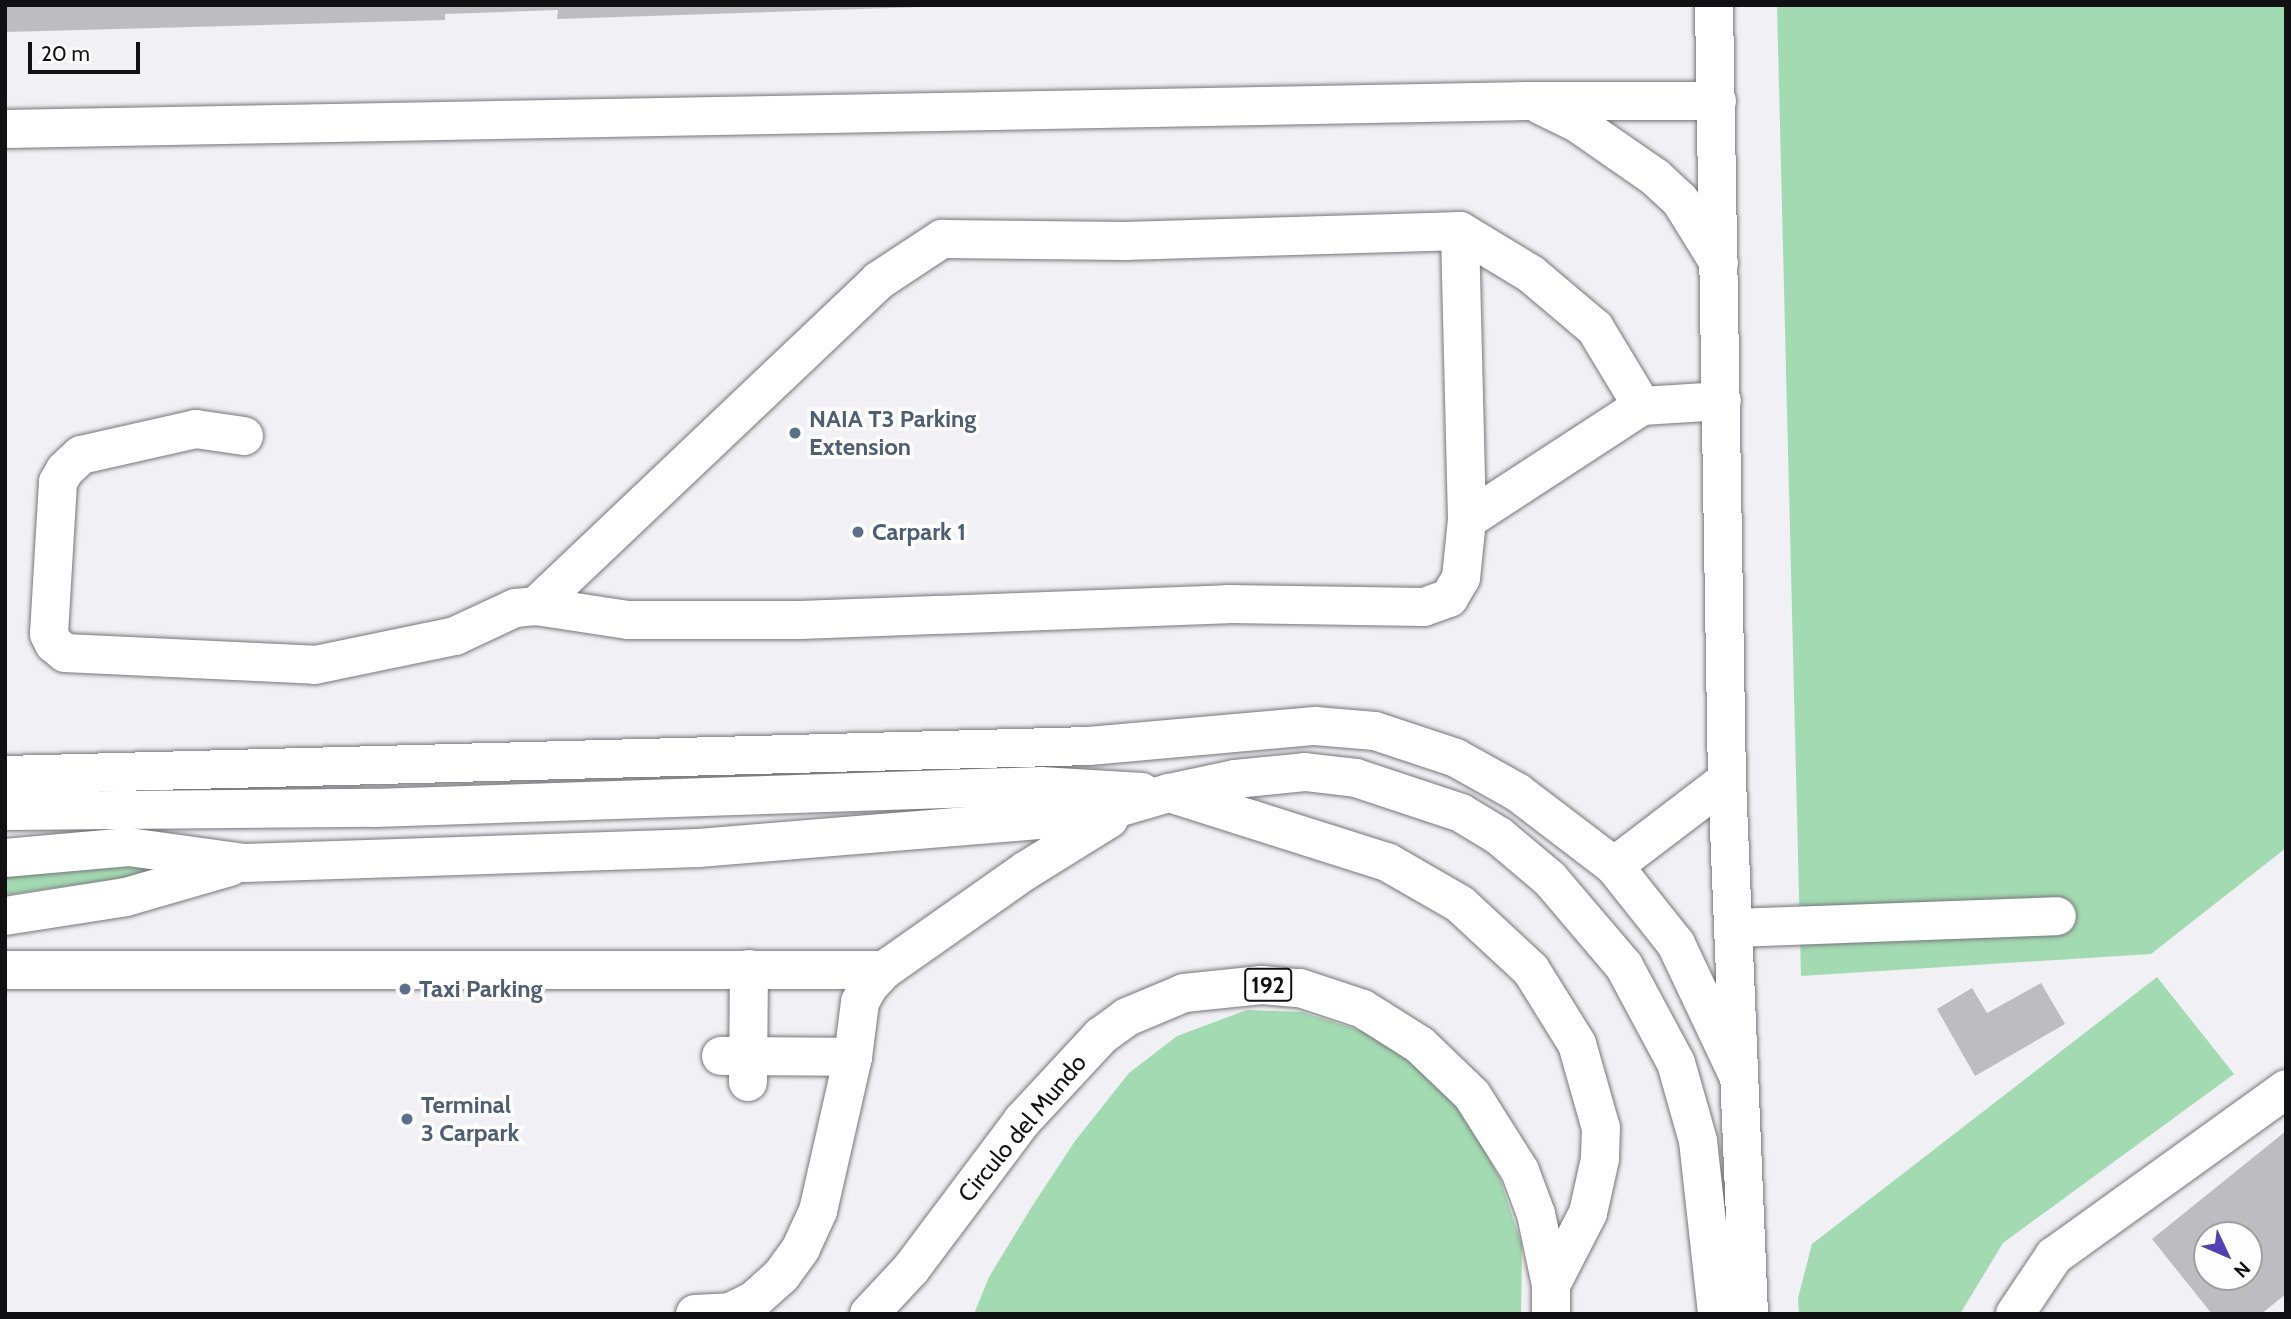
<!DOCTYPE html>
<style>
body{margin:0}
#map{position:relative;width:2291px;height:1319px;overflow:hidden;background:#f1f0f4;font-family:Cabin,sans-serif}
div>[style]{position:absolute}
.green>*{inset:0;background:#a2dab1}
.building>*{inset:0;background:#bdbcc0}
.roads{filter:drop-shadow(0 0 2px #77767a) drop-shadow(0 0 2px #77767a)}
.minor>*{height:38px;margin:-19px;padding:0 19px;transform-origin:19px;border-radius:19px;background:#fff}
.major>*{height:38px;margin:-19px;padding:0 19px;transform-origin:19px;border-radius:19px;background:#fff}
.highway>*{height:38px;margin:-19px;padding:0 19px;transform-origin:19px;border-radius:19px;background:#fff}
.dots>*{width:19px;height:19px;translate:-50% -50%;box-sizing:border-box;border:4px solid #fefeff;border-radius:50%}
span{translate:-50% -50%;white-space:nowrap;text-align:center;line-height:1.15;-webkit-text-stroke:7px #fefeff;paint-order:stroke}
.shield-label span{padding:2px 5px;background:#fefeff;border:2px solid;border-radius:5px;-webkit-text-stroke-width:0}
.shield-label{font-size:23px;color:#111012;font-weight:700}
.service-label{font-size:24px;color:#4e5e75;font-weight:700}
.left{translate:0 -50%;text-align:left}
.street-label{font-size:24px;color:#111012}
.frame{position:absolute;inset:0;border:7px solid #111012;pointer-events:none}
.north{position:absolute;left:2193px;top:1221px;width:70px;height:70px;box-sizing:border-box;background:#fefeff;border:2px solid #9f9fa0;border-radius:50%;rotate:134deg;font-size:19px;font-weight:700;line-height:28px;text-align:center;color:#111012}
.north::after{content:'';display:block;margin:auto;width:24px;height:32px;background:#533fb6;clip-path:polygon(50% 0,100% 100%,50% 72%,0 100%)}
.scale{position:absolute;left:28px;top:42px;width:112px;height:32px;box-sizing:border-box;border:4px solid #111012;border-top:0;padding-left:9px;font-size:21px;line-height:24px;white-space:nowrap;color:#111012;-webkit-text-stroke:5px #fefeff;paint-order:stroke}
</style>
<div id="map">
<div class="green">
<div style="clip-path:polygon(1777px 5px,2286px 5px,2286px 848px,2151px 954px,1801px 976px)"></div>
<div style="clip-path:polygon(126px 867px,177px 870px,5px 895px,5px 877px)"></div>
<div style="clip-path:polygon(2157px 977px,2234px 1074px,2003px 1243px,1960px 1314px,1799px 1314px,1798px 1298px,1812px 1244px)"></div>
<div style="clip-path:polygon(1247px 1010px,1302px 1012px,1374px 1035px,1422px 1066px,1468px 1119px,1500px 1179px,1522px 1245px,1521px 1314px,974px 1314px,989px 1277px,1031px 1208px,1075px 1141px,1129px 1073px,1177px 1036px)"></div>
</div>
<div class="building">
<div style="clip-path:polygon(5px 5px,982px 5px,557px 19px,558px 10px,445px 14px,445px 20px,5px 32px)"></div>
<div style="clip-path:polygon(2041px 983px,2065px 1024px,1975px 1076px,1937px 1009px,1972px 988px,1987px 1013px)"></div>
<div style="clip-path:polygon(evenodd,2286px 1131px,2286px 1294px,2261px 1314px,2212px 1314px,2152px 1239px,2286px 1131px,2207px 1235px,2249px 1235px,2249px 1277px,2207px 1277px,2207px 1235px)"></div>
</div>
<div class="roads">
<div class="minor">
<div style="left:1714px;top:5px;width:775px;rotate:89.04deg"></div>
<div style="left:1727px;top:780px;width:534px;rotate:87.64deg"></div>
<div style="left:1540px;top:105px;width:41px;rotate:25.9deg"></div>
<div style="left:1577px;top:123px;width:95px;rotate:34.7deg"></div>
<div style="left:1655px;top:177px;width:34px;rotate:43deg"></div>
<div style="left:1680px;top:200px;width:74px;rotate:58.2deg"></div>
<div style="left:5px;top:129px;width:1523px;rotate:-1.05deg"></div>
<div style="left:1528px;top:101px;width:189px"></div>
<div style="left:244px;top:436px;width:49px;rotate:-171.7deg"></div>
<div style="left:196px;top:429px;width:118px;rotate:167.3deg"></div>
<div style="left:81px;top:455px;width:22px;rotate:137deg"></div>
<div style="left:65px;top:470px;width:14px;rotate:120deg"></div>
<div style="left:58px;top:482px;width:152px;rotate:93.4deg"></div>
<div style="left:49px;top:634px;width:11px;rotate:63deg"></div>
<div style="left:54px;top:644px;width:14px;rotate:39deg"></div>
<div style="left:65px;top:653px;width:250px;rotate:2.7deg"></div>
<div style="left:315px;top:665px;width:143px;rotate:-11.7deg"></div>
<div style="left:455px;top:636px;width:66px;rotate:-25deg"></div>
<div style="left:515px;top:608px;width:21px;rotate:-5deg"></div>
<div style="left:536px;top:606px;width:93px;rotate:8.7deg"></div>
<div style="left:628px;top:620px;width:172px"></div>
<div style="left:800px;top:620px;width:428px;rotate:-2.1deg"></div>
<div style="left:1228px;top:604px;width:196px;rotate:0.9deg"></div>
<div style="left:1424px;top:607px;width:27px;rotate:-20deg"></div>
<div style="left:1449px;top:598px;width:23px;rotate:-59deg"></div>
<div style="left:1461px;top:578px;width:58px;rotate:-84.1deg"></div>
<div style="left:1467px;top:520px;width:289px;rotate:-91.4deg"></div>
<div style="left:1467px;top:520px;width:209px;rotate:-33.1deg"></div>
<div style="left:1642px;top:406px;width:80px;rotate:-3.6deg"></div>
<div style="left:536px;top:606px;width:472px;rotate:-43.5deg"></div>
<div style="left:878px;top:281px;width:77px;rotate:-33.3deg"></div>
<div style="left:942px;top:239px;width:184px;rotate:0.6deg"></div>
<div style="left:1126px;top:241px;width:334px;rotate:-1.7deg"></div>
<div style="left:1460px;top:231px;width:83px;rotate:31.2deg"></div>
<div style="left:1531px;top:274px;width:84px;rotate:40.2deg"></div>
<div style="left:1595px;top:328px;width:91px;rotate:58.9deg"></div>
<div style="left:5px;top:775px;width:1084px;rotate:-1.53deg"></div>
<div style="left:1089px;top:746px;width:227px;rotate:-5.1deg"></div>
<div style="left:1315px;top:726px;width:60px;rotate:4.8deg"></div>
<div style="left:1375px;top:731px;width:85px;rotate:18.4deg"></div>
<div style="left:1456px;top:758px;width:70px;rotate:29.1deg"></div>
<div style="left:1517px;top:792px;width:122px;rotate:37.3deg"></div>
<div style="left:1614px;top:866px;width:100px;rotate:51.5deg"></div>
<div style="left:1676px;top:944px;width:145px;rotate:64.7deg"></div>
<div style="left:5px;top:811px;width:369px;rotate:-0.5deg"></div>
<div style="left:374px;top:808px;width:667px;rotate:-1.89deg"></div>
<div style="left:1041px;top:786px;width:101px;rotate:3.4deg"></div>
<div style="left:5px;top:858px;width:124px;rotate:-5.1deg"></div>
<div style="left:129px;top:847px;width:117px;rotate:7.9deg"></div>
<div style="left:245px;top:863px;width:454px;rotate:-1.9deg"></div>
<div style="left:699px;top:848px;width:392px;rotate:-4.7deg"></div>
<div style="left:1090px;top:816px;width:82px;rotate:-16.2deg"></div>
<div style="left:1614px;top:866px;width:142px;rotate:-37.3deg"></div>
<div style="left:5px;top:916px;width:122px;rotate:-8.9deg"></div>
<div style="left:126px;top:897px;width:108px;rotate:-16.1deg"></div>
<div style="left:1733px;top:928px;width:324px;rotate:-2.1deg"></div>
<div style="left:5px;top:970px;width:879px"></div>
<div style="left:721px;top:1056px;width:132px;rotate:0.4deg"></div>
<div style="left:748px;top:1082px;width:113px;rotate:-89.5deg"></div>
<div style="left:695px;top:1314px;width:35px;rotate:-3deg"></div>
<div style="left:730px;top:1312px;width:25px;rotate:-26deg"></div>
<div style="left:753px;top:1301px;width:38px;rotate:-42deg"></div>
<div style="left:781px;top:1276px;width:34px;rotate:-54deg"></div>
<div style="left:801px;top:1248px;width:41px;rotate:-65.3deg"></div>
<div style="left:818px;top:1211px;width:158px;rotate:-77.2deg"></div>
<div style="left:853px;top:1057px;width:55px;rotate:-82.7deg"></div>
<div style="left:860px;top:1002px;width:18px;rotate:-61deg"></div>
<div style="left:869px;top:986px;width:22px;rotate:-47deg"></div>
<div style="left:884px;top:970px;width:172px;rotate:-35.1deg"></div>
<div style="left:1025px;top:871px;width:99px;rotate:-31.8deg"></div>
<div style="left:2015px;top:1314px;width:70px;rotate:-56.1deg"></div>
<div style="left:2054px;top:1256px;width:286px;rotate:-35.7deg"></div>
</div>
<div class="major">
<div style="left:1169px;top:793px;width:229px;rotate:17.6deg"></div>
<div style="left:1387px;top:862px;width:84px;rotate:29.9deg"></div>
<div style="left:1460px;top:904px;width:97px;rotate:42.9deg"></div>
<div style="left:1531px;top:970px;width:87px;rotate:58.1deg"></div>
<div style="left:1577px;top:1044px;width:87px;rotate:74.1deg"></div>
<div style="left:1601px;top:1128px;width:31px;rotate:92deg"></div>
<div style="left:1600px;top:1159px;width:55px;rotate:102.5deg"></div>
<div style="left:1588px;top:1213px;width:81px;rotate:117.2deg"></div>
<div style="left:869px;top:1314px;width:62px;rotate:-47deg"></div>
<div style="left:911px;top:1269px;width:185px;rotate:-53.1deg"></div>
<div style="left:1022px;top:1121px;width:116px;rotate:-47.1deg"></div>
<div style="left:1101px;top:1036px;width:32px;rotate:-36deg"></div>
<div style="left:1127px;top:1017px;width:62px;rotate:-22.8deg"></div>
<div style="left:1184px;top:993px;width:78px;rotate:-5.9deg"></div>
<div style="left:1262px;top:985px;width:38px;rotate:5deg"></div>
<div style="left:1300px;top:988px;width:66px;rotate:18.4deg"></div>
<div style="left:1363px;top:1009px;width:67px;rotate:32.3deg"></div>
<div style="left:1420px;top:1045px;width:72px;rotate:43.9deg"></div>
<div style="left:1472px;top:1095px;width:90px;rotate:57.7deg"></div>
<div style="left:1520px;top:1171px;width:46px;rotate:69.6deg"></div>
<div style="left:1536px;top:1214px;width:73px;rotate:78.1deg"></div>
<div style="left:1551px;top:1285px;width:29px;rotate:90deg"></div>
</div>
<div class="highway">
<div style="left:1169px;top:793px;width:67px;rotate:-12deg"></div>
<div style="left:1235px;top:779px;width:70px;rotate:-5.7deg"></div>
<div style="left:1305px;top:772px;width:51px;rotate:6.7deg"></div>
<div style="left:1356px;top:778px;width:111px;rotate:18.4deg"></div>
<div style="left:1461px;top:813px;width:44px;rotate:31.2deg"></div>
<div style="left:1499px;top:836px;width:67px;rotate:40.1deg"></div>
<div style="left:1550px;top:879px;width:114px;rotate:49.6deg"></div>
<div style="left:1624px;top:966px;width:110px;rotate:61.8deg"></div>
<div style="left:1676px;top:1063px;width:81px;rotate:74.2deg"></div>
<div style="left:1698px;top:1141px;width:174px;rotate:83.7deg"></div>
</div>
</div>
<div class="dots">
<div style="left:795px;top:433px;background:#5c6f8a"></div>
<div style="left:858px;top:532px;background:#5c6f8a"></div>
<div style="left:405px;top:989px;background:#5c6f8a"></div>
<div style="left:407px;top:1119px;background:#5c6f8a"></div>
</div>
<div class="shield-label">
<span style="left:1268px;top:985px">192</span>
</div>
<div class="service-label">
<span class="left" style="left:809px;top:433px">NAIA T3 Parking<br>Extension</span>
<span class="left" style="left:872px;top:532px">Carpark 1</span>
<span class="left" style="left:419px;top:989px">Taxi Parking</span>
<span class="left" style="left:421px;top:1119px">Terminal<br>3 Carpark</span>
</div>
<div class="street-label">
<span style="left:1022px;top:1128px;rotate:-50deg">Circulo del Mundo</span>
</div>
<div class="frame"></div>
<div class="north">N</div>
<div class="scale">20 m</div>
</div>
